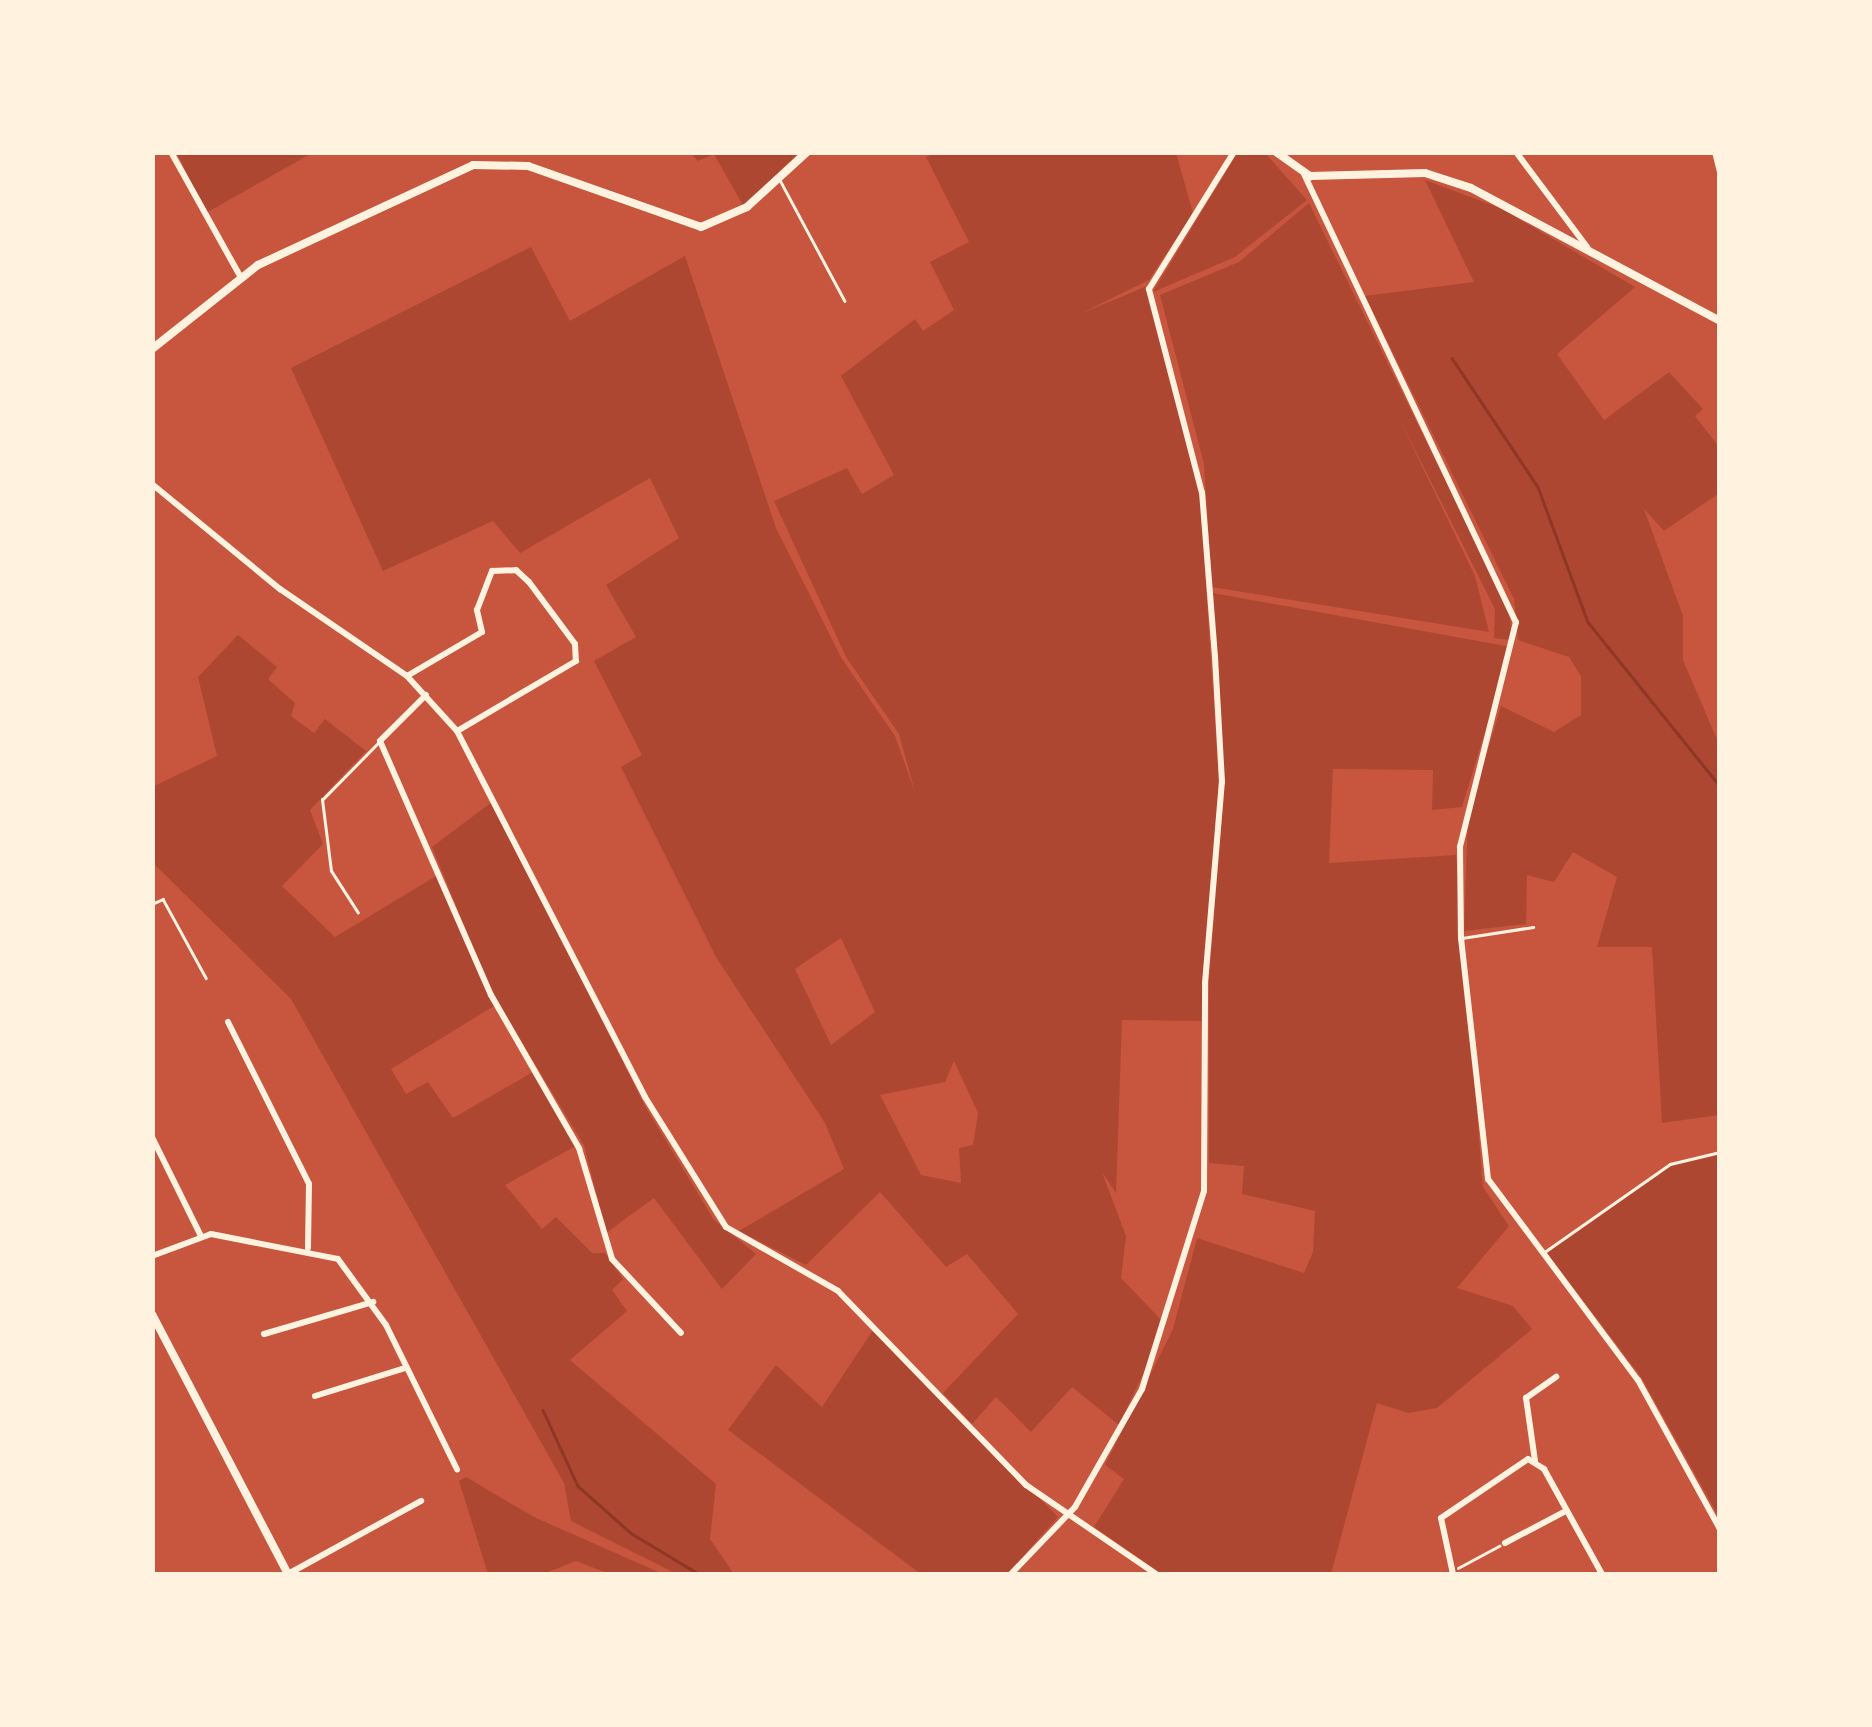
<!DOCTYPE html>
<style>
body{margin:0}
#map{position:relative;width:1872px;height:1727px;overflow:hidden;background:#c8553d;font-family:Karla,sans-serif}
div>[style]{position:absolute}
.green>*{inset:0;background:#ae4732}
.stream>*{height:2.5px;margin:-1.25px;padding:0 1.25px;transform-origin:1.25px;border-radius:1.25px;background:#8f3625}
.path>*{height:2.5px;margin:-1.25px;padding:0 1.25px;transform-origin:1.25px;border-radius:1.25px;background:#fff3e0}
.service>*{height:2.5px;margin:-1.25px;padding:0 1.25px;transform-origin:1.25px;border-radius:1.25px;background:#fff3e0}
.minor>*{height:6px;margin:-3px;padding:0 3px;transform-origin:3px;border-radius:3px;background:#fff3e0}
.tertiary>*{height:8px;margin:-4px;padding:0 4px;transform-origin:4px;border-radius:4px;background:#fff3e0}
span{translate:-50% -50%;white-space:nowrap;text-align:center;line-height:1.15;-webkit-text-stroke:8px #fff3e0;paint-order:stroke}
.frame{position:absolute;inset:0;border:155px solid #fff3e0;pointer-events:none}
</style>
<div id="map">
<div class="green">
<div style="clip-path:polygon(evenodd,938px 152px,1176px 153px,1193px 213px,1149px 280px,1080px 314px,1147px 286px,1200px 493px,1219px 782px,1202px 1021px,1122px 1020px,1116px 1193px,1102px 1172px,1126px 1236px,1121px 1278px,1166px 1325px,1119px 1425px,1072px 1387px,1031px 1432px,996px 1397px,972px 1424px,943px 1393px,1018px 1314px,967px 1254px,946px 1267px,880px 1192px,806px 1265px,739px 1231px,844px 1169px,825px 1123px,716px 957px,621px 767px,642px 755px,594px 661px,636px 637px,606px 585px,679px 538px,650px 478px,520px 553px,493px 521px,383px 571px,291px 368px,531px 247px,570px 321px,685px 256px,776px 528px,842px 659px,895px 736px,915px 792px,899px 734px,846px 657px,774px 501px,847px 468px,862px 494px,894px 475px,841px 376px,915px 319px,923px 331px,954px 310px,930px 262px,969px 242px,926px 157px,938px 152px,841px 938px,875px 1012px,831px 1045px,795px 969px,841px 938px,938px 152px,954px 1061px,978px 1113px,973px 1145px,959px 1148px,961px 1183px,921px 1175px,880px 1095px,945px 1082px,954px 1061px)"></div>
<div style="clip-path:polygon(177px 153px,312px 153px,206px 213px)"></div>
<div style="clip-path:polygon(691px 153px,798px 153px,744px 207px,714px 154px,698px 161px)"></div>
<div style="clip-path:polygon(1237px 153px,1265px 153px,1307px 200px,1235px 257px,1153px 292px)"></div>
<div style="clip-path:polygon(1425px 180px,1502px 209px,1635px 287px,1557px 354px,1604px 420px,1669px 372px,1703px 409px,1695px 416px,1719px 447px,1719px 493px,1664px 531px,1644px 509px,1683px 616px,1683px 660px,1719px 744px,1719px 1115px,1662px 1123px,1652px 947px,1597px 947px,1617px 877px,1573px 852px,1554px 882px,1527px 875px,1526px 924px,1464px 931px,1468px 816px,1501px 706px,1554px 732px,1581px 715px,1581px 676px,1569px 657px,1518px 640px,1514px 599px,1365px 296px,1474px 282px)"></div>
<div style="clip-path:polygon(1309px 203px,1509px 610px,1512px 640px,1494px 638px,1495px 609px,1395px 410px,1475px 576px,1489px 632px,1212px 587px,1204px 464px,1160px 295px,1239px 262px)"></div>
<div style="clip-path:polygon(1213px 593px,1511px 647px,1462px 807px,1432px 810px,1433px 770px,1333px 769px,1329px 863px,1456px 855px,1483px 1187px,1509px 1226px,1457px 1288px,1513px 1306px,1532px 1329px,1437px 1408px,1408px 1413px,1377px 1403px,1331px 1574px,1162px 1574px,1094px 1527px,1124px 1479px,1105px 1465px,1173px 1329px,1197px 1238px,1304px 1273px,1313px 1252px,1315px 1211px,1242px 1194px,1244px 1166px,1209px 1163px,1209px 979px,1224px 791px)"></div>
<div style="clip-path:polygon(238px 635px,277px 667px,268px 679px,295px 703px,291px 716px,314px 733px,325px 719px,366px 751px,310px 810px,323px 844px,282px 886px,335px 937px,441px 873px,494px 1006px,391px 1069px,406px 1094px,428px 1082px,453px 1118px,533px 1072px,576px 1146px,505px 1185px,542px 1229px,556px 1217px,592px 1253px,605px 1253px,623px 1279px,612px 1290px,627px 1311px,570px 1360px,716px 1484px,710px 1539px,734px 1574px,677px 1574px,571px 1521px,564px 1483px,291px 999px,153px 863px,152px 787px,217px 756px,198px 677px)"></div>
<div style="clip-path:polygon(492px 802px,646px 1108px,714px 1220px,756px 1254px,722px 1289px,654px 1198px,606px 1233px,584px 1145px,492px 993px,432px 847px)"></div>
<div style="clip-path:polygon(1719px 1155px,1719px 1517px,1641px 1377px,1547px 1253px,1671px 1166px)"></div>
<div style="clip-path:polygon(873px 1330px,1058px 1517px,1007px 1574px,921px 1574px,728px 1430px,776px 1365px,822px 1407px)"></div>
<div style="clip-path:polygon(466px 1477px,534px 1517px,663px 1574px,610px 1574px,576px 1561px,543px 1574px,488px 1574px,459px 1481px)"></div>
</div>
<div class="stream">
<div style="left:1452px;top:358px;width:155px;rotate:56.3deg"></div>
<div style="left:1538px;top:487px;width:144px;rotate:69.7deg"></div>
<div style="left:1588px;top:622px;width:211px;rotate:51.2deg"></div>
<div style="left:543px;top:1410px;width:84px;rotate:65.3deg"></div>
<div style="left:578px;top:1486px;width:71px;rotate:41.6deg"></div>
<div style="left:631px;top:1533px;width:79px;rotate:31.1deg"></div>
</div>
<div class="path">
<div style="left:1458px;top:1568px;width:47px;rotate:-28.2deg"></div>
</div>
<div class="service">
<div style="left:780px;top:180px;width:137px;rotate:61.8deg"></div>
<div style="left:152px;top:904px;width:12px;rotate:-24deg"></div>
<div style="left:163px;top:899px;width:90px;rotate:61.4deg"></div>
<div style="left:358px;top:913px;width:50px;rotate:-122.7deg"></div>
<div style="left:331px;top:871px;width:72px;rotate:-97.2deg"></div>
<div style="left:322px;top:800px;width:81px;rotate:-45.5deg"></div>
<div style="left:1462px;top:938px;width:72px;rotate:-8.8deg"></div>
<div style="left:1543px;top:1253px;width:155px;rotate:-35deg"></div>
<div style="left:1670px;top:1164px;width:51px;rotate:-13.5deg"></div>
</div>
<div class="minor">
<div style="left:171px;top:152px;width:142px;rotate:60.9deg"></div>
<div style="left:1516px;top:152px;width:119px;rotate:53.2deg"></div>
<div style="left:1715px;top:152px;width:21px;rotate:76deg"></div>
<div style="left:1304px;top:174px;width:496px;rotate:64.7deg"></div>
<div style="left:1516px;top:622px;width:232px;rotate:104deg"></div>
<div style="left:1460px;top:847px;width:91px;rotate:89.4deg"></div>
<div style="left:1461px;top:938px;width:243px;rotate:83.6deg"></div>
<div style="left:1488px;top:1179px;width:251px;rotate:53.3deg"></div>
<div style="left:1638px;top:1380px;width:170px;rotate:61.2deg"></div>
<div style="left:152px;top:484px;width:166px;rotate:39.4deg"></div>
<div style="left:280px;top:589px;width:154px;rotate:34.4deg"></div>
<div style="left:407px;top:676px;width:74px;rotate:47.7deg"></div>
<div style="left:457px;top:731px;width:411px;rotate:62.8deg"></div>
<div style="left:645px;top:1097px;width:153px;rotate:58.1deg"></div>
<div style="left:726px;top:1227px;width:129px;rotate:29.7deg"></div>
<div style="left:838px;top:1291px;width:270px;rotate:45.9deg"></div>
<div style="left:1026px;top:1485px;width:158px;rotate:34.4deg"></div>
<div style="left:407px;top:676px;width:87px;rotate:-30.4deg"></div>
<div style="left:482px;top:632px;width:23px;rotate:-103deg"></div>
<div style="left:477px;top:610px;width:42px;rotate:-69deg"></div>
<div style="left:492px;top:571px;width:24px;rotate:-2deg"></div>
<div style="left:516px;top:570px;width:18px;rotate:43deg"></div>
<div style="left:529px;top:582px;width:77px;rotate:53.4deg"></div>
<div style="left:575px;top:644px;width:17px;rotate:87deg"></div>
<div style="left:576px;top:661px;width:138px;rotate:149.5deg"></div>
<div style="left:426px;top:695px;width:65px;rotate:135deg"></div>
<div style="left:380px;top:741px;width:277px;rotate:66.4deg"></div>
<div style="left:491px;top:995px;width:177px;rotate:60.1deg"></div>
<div style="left:579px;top:1148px;width:116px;rotate:73.4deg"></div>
<div style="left:612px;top:1259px;width:101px;rotate:47deg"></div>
<div style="left:228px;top:1022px;width:181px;rotate:63.4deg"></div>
<div style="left:309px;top:1184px;width:64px;rotate:90.9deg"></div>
<div style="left:152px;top:1137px;width:110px;rotate:63.7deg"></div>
<div style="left:152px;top:1256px;width:63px;rotate:-20.4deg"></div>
<div style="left:211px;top:1234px;width:129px;rotate:11.1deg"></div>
<div style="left:338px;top:1259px;width:82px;rotate:54deg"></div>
<div style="left:386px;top:1325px;width:161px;rotate:63.8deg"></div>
<div style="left:264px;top:1334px;width:114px;rotate:-16.4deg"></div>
<div style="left:315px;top:1396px;width:94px;rotate:-17.3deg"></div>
<div style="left:1535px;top:1461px;width:64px;rotate:-98.1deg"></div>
<div style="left:1526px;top:1398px;width:37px;rotate:-35deg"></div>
<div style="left:1505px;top:1543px;width:69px;rotate:-27.7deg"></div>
<div style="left:288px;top:1574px;width:152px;rotate:-28.8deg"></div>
<div style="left:1011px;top:1574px;width:93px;rotate:-46.3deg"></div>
<div style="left:1075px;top:1507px;width:136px;rotate:-60.4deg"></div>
<div style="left:1142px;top:1389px;width:207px;rotate:-72.6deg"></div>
<div style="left:1204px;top:1191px;width:208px;rotate:-89.7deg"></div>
<div style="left:1205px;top:983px;width:202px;rotate:-85.2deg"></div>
<div style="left:1222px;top:782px;width:125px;rotate:-93.2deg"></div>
<div style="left:1215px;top:657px;width:165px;rotate:-94.5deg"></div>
<div style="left:1202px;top:493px;width:211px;rotate:-104.6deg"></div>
<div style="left:1149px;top:289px;width:161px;rotate:-58.2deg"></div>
<div style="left:1453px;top:1574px;width:57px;rotate:-102.1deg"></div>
<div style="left:1441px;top:1518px;width:105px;rotate:-34.1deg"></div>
<div style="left:1528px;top:1459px;width:19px;rotate:32deg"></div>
<div style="left:1544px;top:1469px;width:120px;rotate:61.1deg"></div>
</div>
<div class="tertiary">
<div style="left:1276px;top:152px;width:42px;rotate:35.2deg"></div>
<div style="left:1310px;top:176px;width:115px;rotate:-1.5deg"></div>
<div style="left:1425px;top:173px;width:48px;rotate:18.1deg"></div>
<div style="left:1471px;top:188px;width:282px;rotate:28.1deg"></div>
<div style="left:152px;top:349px;width:135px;rotate:-38.4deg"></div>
<div style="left:258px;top:265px;width:237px;rotate:-24.9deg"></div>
<div style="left:473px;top:165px;width:55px;rotate:1deg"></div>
<div style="left:528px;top:166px;width:183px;rotate:19.4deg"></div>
<div style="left:701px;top:227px;width:50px;rotate:-23.5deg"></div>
<div style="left:747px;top:207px;width:81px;rotate:-42.5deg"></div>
<div style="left:152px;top:1314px;width:293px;rotate:62.4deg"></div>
</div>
<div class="frame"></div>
</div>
